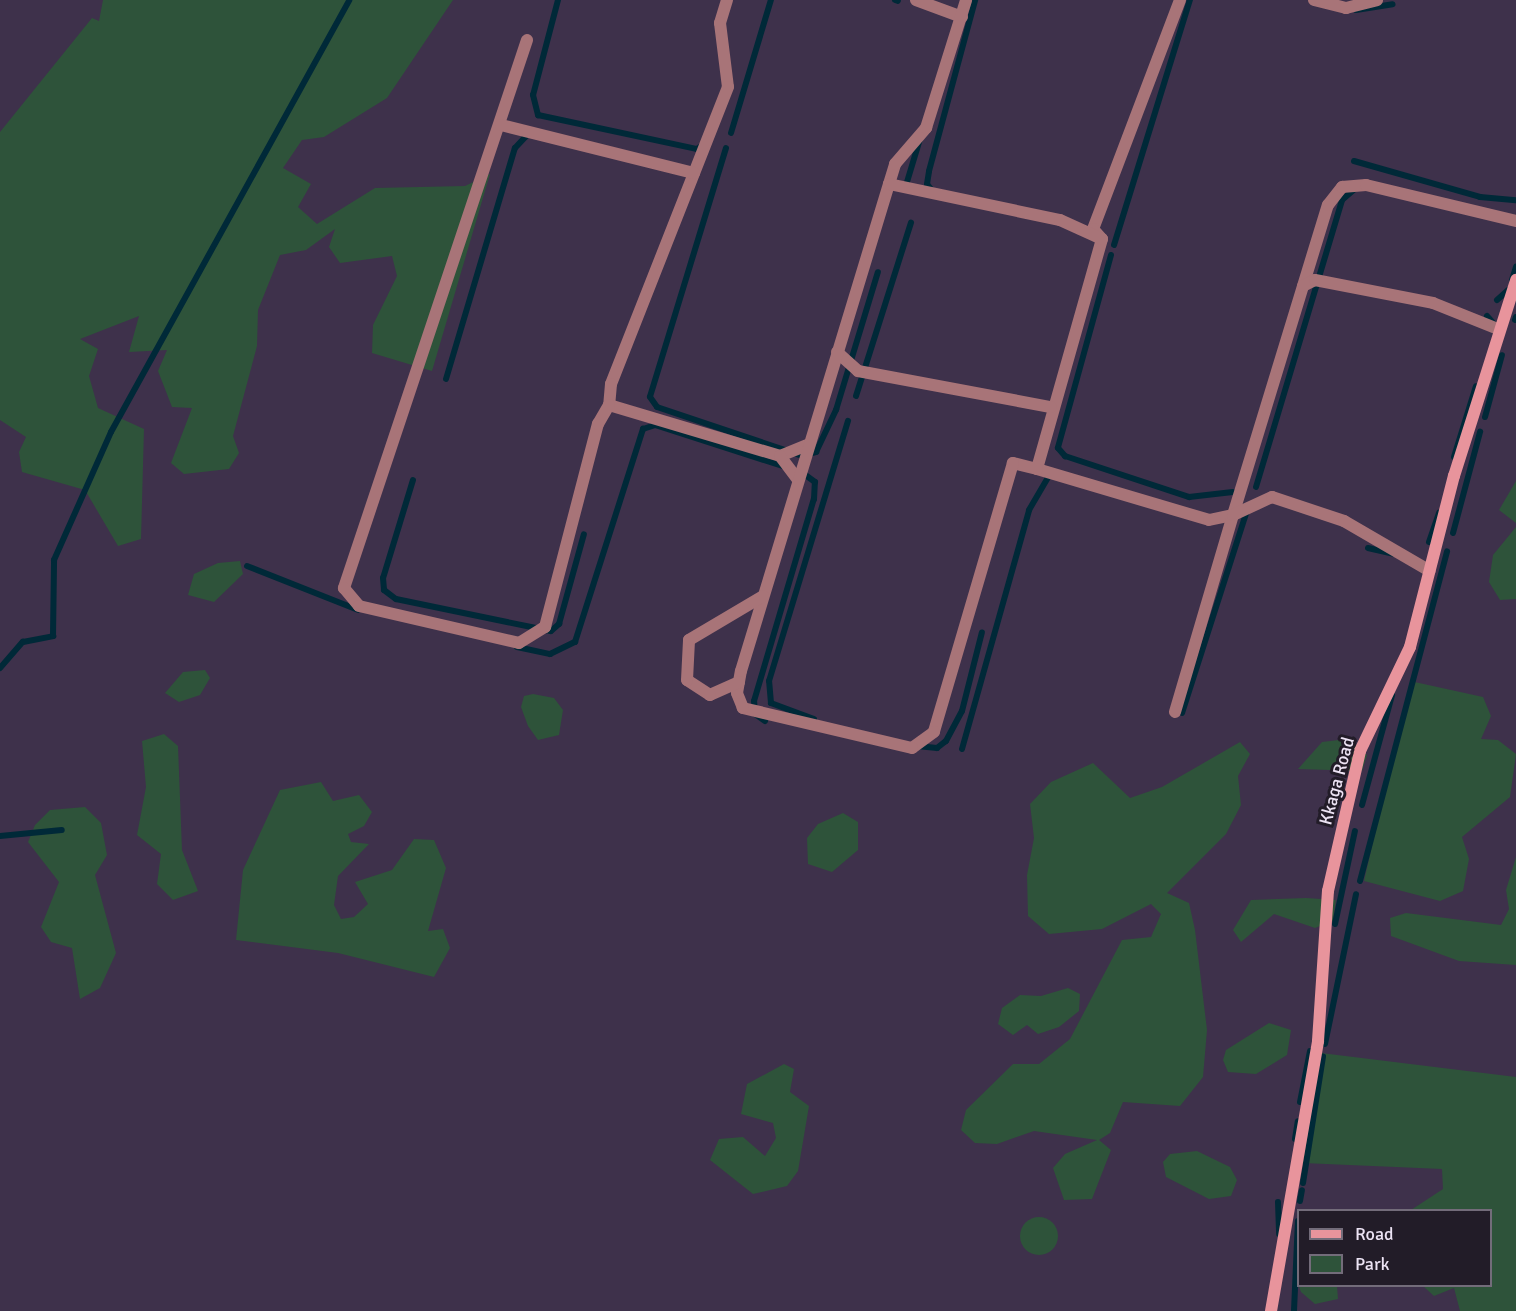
<!DOCTYPE html>
<style>
body{margin:0}
#map{position:relative;width:1516px;height:1311px;overflow:hidden;background:#3e314b;font-family:Signika,sans-serif}
div>[style]{position:absolute}
.green>*{inset:0;background:#2e533a}
.round{border-radius:50%}
.stream>*{height:6px;margin:-3px;padding:0 3px;transform-origin:3px;border-radius:3px;background:#002938}
.street>*{height:12px;margin:-6px;padding:0 6px;transform-origin:6px;border-radius:6px;background:#a87478}
.secondary>*{height:12px;margin:-6px;padding:0 6px;transform-origin:6px;border-radius:6px;background:#e8949c}
span{translate:-50% -50%;white-space:nowrap;text-align:center;line-height:1.15;-webkit-text-stroke:6px #221c28;paint-order:stroke}
.street-label{font-size:18px;color:#ece3f4}
.legend{position:absolute;left:1297px;top:1209px;width:195px;height:78px;box-sizing:border-box;background:#221c28;border:2px solid #736c7a;margin:0;padding:8px 10px;list-style:none;font-size:18px;color:#ece3f4}
.legend li{display:flex;align-items:center;gap:12px;height:30px}
.legend b{width:30px;border:2px solid #736c7a}
</style>
<div id="map">
<div class="green">
<div style="clip-path:polygon(103px 0,453px 0,387px 98px,324px 137px,302px 140px,283px 168px,311px 184px,298px 207px,317px 224px,375px 188px,465px 186px,490px 174px,432px 371px,372px 353px,373px 325px,397px 276px,392px 256px,340px 263px,329px 247px,335px 229px,306px 250px,280px 255px,258px 310px,257px 346px,233px 436px,239px 453px,229px 469px,184px 474px,171px 463px,192px 408px,172px 407px,158px 371px,167px 350px,129px 352px,139px 316px,80px 339px,98px 349px,89px 376px,98px 408px,144px 429px,141px 539px,118px 546px,85px 490px,22px 472px,19px 452px,26px 437px,0 420px,0 132px,92px 18px,99px 21px)"></div>
<div style="clip-path:polygon(1516px 481px,1516px 523px,1499px 510px)"></div>
<div style="clip-path:polygon(1516px 527px,1516px 599px,1500px 600px,1489px 582px,1493px 555px)"></div>
<div style="clip-path:polygon(240px 561px,243px 574px,214px 602px,188px 595px,194px 574px,218px 563px)"></div>
<div style="clip-path:polygon(205px 670px,210px 678px,200px 695px,179px 702px,165px 693px,183px 672px)"></div>
<div style="clip-path:polygon(1410px 681px,1483px 697px,1491px 716px,1481px 739px,1498px 740px,1516px 754px,1510px 797px,1462px 837px,1469px 859px,1463px 891px,1440px 901px,1364px 881px)"></div>
<div style="clip-path:polygon(533px 694px,554px 698px,563px 710px,559px 735px,538px 740px,528px 726px,521px 707px,524px 696px)"></div>
<div style="clip-path:polygon(164px 734px,178px 746px,182px 850px,198px 891px,173px 900px,157px 884px,161px 854px,137px 835px,146px 787px,142px 741px)"></div>
<div style="clip-path:polygon(1347px 739px,1367px 755px,1362px 771px,1298px 769px,1322px 742px)"></div>
<div style="clip-path:polygon(1240px 742px,1250px 754px,1238px 776px,1241px 805px,1226px 834px,1167px 893px,1189px 903px,1195px 930px,1207px 1030px,1203px 1077px,1180px 1106px,1123px 1102px,1110px 1133px,1099px 1140px,1111px 1150px,1092px 1199px,1064px 1200px,1053px 1168px,1065px 1154px,1097px 1140px,1034px 1131px,997px 1144px,975px 1143px,961px 1130px,966px 1110px,1013px 1064px,1039px 1064px,1070px 1039px,1122px 940px,1151px 937px,1161px 914px,1151px 904px,1102px 929px,1049px 934px,1028px 916px,1027px 875px,1034px 838px,1030px 804px,1051px 782px,1093px 763px,1130px 798px,1162px 787px)"></div>
<div style="clip-path:polygon(321px 782px,333px 801px,359px 795px,372px 812px,364px 826px,348px 834px,351px 842px,369px 844px,338px 876px,334px 905px,341px 919px,354px 917px,368px 904px,355px 882px,392px 870px,414px 839px,434px 840px,446px 868px,428px 931px,443px 929px,450px 948px,434px 977px,338px 953px,236px 940px,243px 870px,280px 790px)"></div>
<div style="clip-path:polygon(85px 807px,101px 823px,107px 855px,95px 875px,116px 953px,100px 988px,80px 999px,72px 948px,51px 942px,41px 927px,59px 882px,28px 842px,35px 825px,50px 810px)"></div>
<div style="clip-path:polygon(843px 813px,858px 822px,858px 850px,832px 872px,808px 864px,807px 838px,818px 824px)"></div>
<div style="clip-path:polygon(1516px 857px,1516px 965px,1459px 961px,1391px 936px,1390px 918px,1406px 913px,1501px 925px,1509px 909px,1506px 890px)"></div>
<div style="clip-path:polygon(1251px 900px,1306px 898px,1336px 900px,1333px 921px,1315px 928px,1274px 914px,1241px 942px,1233px 930px)"></div>
<div style="clip-path:polygon(1068px 988px,1080px 994px,1079px 1011px,1059px 1027px,1038px 1034px,1027px 1025px,1013px 1035px,998px 1024px,1002px 1008px,1020px 995px,1041px 996px)"></div>
<div style="clip-path:polygon(1269px 1023px,1291px 1030px,1287px 1055px,1256px 1074px,1228px 1072px,1223px 1060px,1226px 1050px)"></div>
<div style="clip-path:polygon(1321px 1053px,1516px 1077px,1516px 1311px,1460px 1311px,1454px 1288px,1434px 1296px,1423px 1286px,1490px 1286px,1490px 1210px,1411px 1210px,1443px 1189px,1442px 1169px,1303px 1163px)"></div>
<div style="clip-path:polygon(784px 1064px,794px 1069px,790px 1092px,809px 1106px,798px 1171px,787px 1186px,753px 1194px,710px 1160px,719px 1139px,743px 1137px,765px 1156px,776px 1138px,773px 1123px,741px 1114px,747px 1084px)"></div>
<div style="clip-path:polygon(1197px 1151px,1230px 1167px,1237px 1180px,1231px 1196px,1209px 1199px,1166px 1177px,1163px 1162px,1170px 1154px)"></div>
<div class="round" style="left:1020px;top:1217px;width:38px;height:38px"></div>
<div style="clip-path:polygon(1298px 1277px,1298px 1286px,1337px 1286px,1338px 1299px,1315px 1304px,1301px 1292px,1296px 1279px)"></div>
</div>
<div class="stream">
<div style="left:558px;top:0;width:98px;rotate:104.7deg"></div>
<div style="left:533px;top:95px;width:21px;rotate:76deg"></div>
<div style="left:538px;top:115px;width:163px;rotate:12.1deg"></div>
<div style="left:697px;top:149px;width:7px;rotate:-34deg"></div>
<div style="left:895px;top:0;width:3px;rotate:18deg"></div>
<div style="left:1356px;top:10px;width:37px;rotate:-9deg"></div>
<div style="left:731px;top:133px;width:139px;rotate:-73.3deg"></div>
<div style="left:726px;top:148px;width:260px;rotate:107deg"></div>
<div style="left:650px;top:397px;width:12px;rotate:55deg"></div>
<div style="left:657px;top:407px;width:154px;rotate:18.6deg"></div>
<div style="left:803px;top:456px;width:14px;rotate:-17deg"></div>
<div style="left:816px;top:452px;width:47px;rotate:-64.5deg"></div>
<div style="left:836px;top:410px;width:144px;rotate:-73.1deg"></div>
<div style="left:1354px;top:161px;width:131px;rotate:15.9deg"></div>
<div style="left:1480px;top:197px;width:36px;rotate:5deg"></div>
<div style="left:907px;top:182px;width:45px;rotate:-73.2deg"></div>
<div style="left:934px;top:193px;width:11px;rotate:-128deg"></div>
<div style="left:927px;top:184px;width:13px;rotate:-81deg"></div>
<div style="left:929px;top:171px;width:177px;rotate:-74.9deg"></div>
<div style="left:1114px;top:245px;width:257px;rotate:-72.8deg"></div>
<div style="left:1111px;top:255px;width:200px;rotate:105.4deg"></div>
<div style="left:1058px;top:448px;width:11px;rotate:49deg"></div>
<div style="left:1065px;top:456px;width:131px;rotate:18.3deg"></div>
<div style="left:1189px;top:497px;width:44px;rotate:-6.5deg"></div>
<div style="left:1512px;top:280px;width:14px;rotate:-73deg"></div>
<div style="left:1497px;top:300px;width:15px;rotate:-42deg"></div>
<div style="left:1487px;top:316px;width:13px;rotate:48deg"></div>
<div style="left:1515px;top:320px;width:3px;rotate:-72deg"></div>
<div style="left:446px;top:379px;width:241px;rotate:-73.4deg"></div>
<div style="left:515px;top:148px;width:21px;rotate:-47deg"></div>
<div style="left:856px;top:396px;width:182px;rotate:-72.4deg"></div>
<div style="left:1485px;top:417px;width:64px;rotate:-74.7deg"></div>
<div style="left:1454px;top:457px;width:74px;rotate:-72.8deg"></div>
<div style="left:413px;top:480px;width:102px;rotate:107deg"></div>
<div style="left:383px;top:578px;width:12px;rotate:85deg"></div>
<div style="left:384px;top:590px;width:15px;rotate:37deg"></div>
<div style="left:396px;top:599px;width:158px;rotate:11.7deg"></div>
<div style="left:551px;top:631px;width:11px;rotate:-41deg"></div>
<div style="left:559px;top:624px;width:93px;rotate:-74.5deg"></div>
<div style="left:1256px;top:487px;width:300px;rotate:-73.3deg"></div>
<div style="left:1342px;top:200px;width:18px;rotate:-41deg"></div>
<div style="left:1453px;top:533px;width:105px;rotate:-75deg"></div>
<div style="left:1429px;top:542px;width:31px;rotate:-71deg"></div>
<div style="left:1368px;top:548px;width:26px;rotate:13deg"></div>
<div style="left:247px;top:566px;width:119px;rotate:21.6deg"></div>
<div style="left:517px;top:647px;width:34px;rotate:12deg"></div>
<div style="left:550px;top:654px;width:28px;rotate:-26deg"></div>
<div style="left:575px;top:642px;width:224px;rotate:-72.3deg"></div>
<div style="left:643px;top:429px;width:13px;rotate:-18deg"></div>
<div style="left:655px;top:425px;width:138px;rotate:17.8deg"></div>
<div style="left:0;top:668px;width:35px;rotate:-49deg"></div>
<div style="left:23px;top:642px;width:31px;rotate:-11deg"></div>
<div style="left:53px;top:636px;width:76px;rotate:-89.2deg"></div>
<div style="left:54px;top:560px;width:140px;rotate:-66deg"></div>
<div style="left:111px;top:432px;width:493px;rotate:-61.1deg"></div>
<div style="left:1182px;top:713px;width:212px;rotate:-72.2deg"></div>
<div style="left:814px;top:719px;width:46px;rotate:-159.6deg"></div>
<div style="left:771px;top:703px;width:22px;rotate:-95deg"></div>
<div style="left:769px;top:681px;width:272px;rotate:-73.1deg"></div>
<div style="left:765px;top:721px;width:12px;rotate:-145deg"></div>
<div style="left:755px;top:714px;width:13px;rotate:-94deg"></div>
<div style="left:754px;top:701px;width:211px;rotate:-73.5deg"></div>
<div style="left:814px;top:499px;width:17px;rotate:-87deg"></div>
<div style="left:815px;top:482px;width:17px;rotate:-144deg"></div>
<div style="left:917px;top:746px;width:20px;rotate:6deg"></div>
<div style="left:937px;top:748px;width:11px;rotate:-38deg"></div>
<div style="left:946px;top:741px;width:34px;rotate:-62deg"></div>
<div style="left:962px;top:711px;width:81px;rotate:-75.8deg"></div>
<div style="left:962px;top:749px;width:248px;rotate:-74.3deg"></div>
<div style="left:1029px;top:510px;width:42px;rotate:-59.7deg"></div>
<div style="left:1362px;top:805px;width:114px;rotate:-74.7deg"></div>
<div style="left:0;top:836px;width:62px;rotate:-5.5deg"></div>
<div style="left:1360px;top:881px;width:341px;rotate:-75.2deg"></div>
<div style="left:1335px;top:924px;width:95px;rotate:-77.9deg"></div>
<div style="left:1325px;top:1044px;width:153px;rotate:-78.3deg"></div>
<div style="left:1300px;top:1102px;width:52px;rotate:-78.9deg"></div>
<div style="left:1295px;top:1139px;width:18px;rotate:-81deg"></div>
<div style="left:1303px;top:1183px;width:128px;rotate:-81deg"></div>
<div style="left:1300px;top:1201px;width:11px;rotate:-80deg"></div>
<div style="left:1278px;top:1202px;width:32px;rotate:88deg"></div>
<div style="left:1294px;top:1311px;width:90px;rotate:-87.5deg"></div>
</div>
<div class="street">
<div style="left:727px;top:0;width:24px;rotate:107deg"></div>
<div style="left:720px;top:23px;width:64px;rotate:82.9deg"></div>
<div style="left:728px;top:87px;width:319px;rotate:111.5deg"></div>
<div style="left:611px;top:384px;width:21px;rotate:95deg"></div>
<div style="left:609px;top:405px;width:178px;rotate:16.6deg"></div>
<div style="left:780px;top:456px;width:29px;rotate:-22deg"></div>
<div style="left:916px;top:0;width:49px;rotate:20.3deg"></div>
<div style="left:1180px;top:0;width:245px;rotate:110.8deg"></div>
<div style="left:1093px;top:229px;width:13px;rotate:48deg"></div>
<div style="left:1102px;top:239px;width:239px;rotate:105.8deg"></div>
<div style="left:1037px;top:469px;width:179px;rotate:16.5deg"></div>
<div style="left:1209px;top:520px;width:25px;rotate:-12deg"></div>
<div style="left:1233px;top:515px;width:324px;rotate:-73deg"></div>
<div style="left:1328px;top:205px;width:23px;rotate:-52deg"></div>
<div style="left:1342px;top:187px;width:24px;rotate:-5deg"></div>
<div style="left:1366px;top:185px;width:154px;rotate:13.5deg"></div>
<div style="left:1314px;top:0;width:33px;rotate:14deg"></div>
<div style="left:1346px;top:8px;width:32px;rotate:-14deg"></div>
<div style="left:527px;top:40px;width:578px;rotate:108.47deg"></div>
<div style="left:344px;top:588px;width:23px;rotate:50deg"></div>
<div style="left:359px;top:606px;width:164px;rotate:13deg"></div>
<div style="left:519px;top:643px;width:31px;rotate:-32deg"></div>
<div style="left:545px;top:627px;width:210px;rotate:-75.4deg"></div>
<div style="left:598px;top:424px;width:22px;rotate:-60deg"></div>
<div style="left:501px;top:125px;width:199px;rotate:14deg"></div>
<div style="left:889px;top:184px;width:21px;rotate:-73deg"></div>
<div style="left:895px;top:164px;width:48px;rotate:-49.3deg"></div>
<div style="left:926px;top:128px;width:134px;rotate:-72.6deg"></div>
<div style="left:1303px;top:286px;width:13px;rotate:-27deg"></div>
<div style="left:1315px;top:280px;width:120px;rotate:11deg"></div>
<div style="left:1433px;top:303px;width:70px;rotate:21.8deg"></div>
<div style="left:837px;top:352px;width:28px;rotate:42deg"></div>
<div style="left:858px;top:371px;width:196px;rotate:10.6deg"></div>
<div style="left:780px;top:456px;width:30px;rotate:53deg"></div>
<div style="left:1037px;top:469px;width:25px;rotate:-166deg"></div>
<div style="left:1013px;top:463px;width:280px;rotate:106.4deg"></div>
<div style="left:934px;top:732px;width:27px;rotate:144deg"></div>
<div style="left:912px;top:748px;width:174px;rotate:-166.7deg"></div>
<div style="left:743px;top:708px;width:16px;rotate:-112deg"></div>
<div style="left:737px;top:693px;width:22px;rotate:-80deg"></div>
<div style="left:741px;top:671px;width:509px;rotate:-73.1deg"></div>
<div style="left:889px;top:184px;width:175px;rotate:11.9deg"></div>
<div style="left:1060px;top:220px;width:46px;rotate:24.3deg"></div>
<div style="left:739px;top:682px;width:32px;rotate:156deg"></div>
<div style="left:710px;top:695px;width:27px;rotate:-147deg"></div>
<div style="left:687px;top:680px;width:40px;rotate:-87.1deg"></div>
<div style="left:689px;top:640px;width:86px;rotate:-30.7deg"></div>
<div style="left:1175px;top:712px;width:205px;rotate:-73.6deg"></div>
<div style="left:1233px;top:515px;width:43px;rotate:-24.8deg"></div>
<div style="left:1272px;top:497px;width:76px;rotate:18.4deg"></div>
<div style="left:1344px;top:521px;width:99px;rotate:30.2deg"></div>
</div>
<div class="secondary">
<div style="left:1271px;top:1311px;width:274px;rotate:-80.1deg"></div>
<div style="left:1318px;top:1041px;width:150px;rotate:-86.2deg"></div>
<div style="left:1328px;top:891px;width:144px;rotate:-77.1deg"></div>
<div style="left:1360px;top:751px;width:115px;rotate:-64.3deg"></div>
<div style="left:1410px;top:647px;width:177px;rotate:-75.6deg"></div>
<div style="left:1454px;top:476px;width:206px;rotate:-72.4deg"></div>
</div>
<div class="street-label">
<span style="left:1337px;top:781px;rotate:-75deg">Kkaga Road</span>
</div>
<ul class="legend">
<li><b style="height:8px;background:#e8949c"></b>Road</li>
<li><b style="height:16px;background:#2e533a"></b>Park</li>
</ul>
</div>
